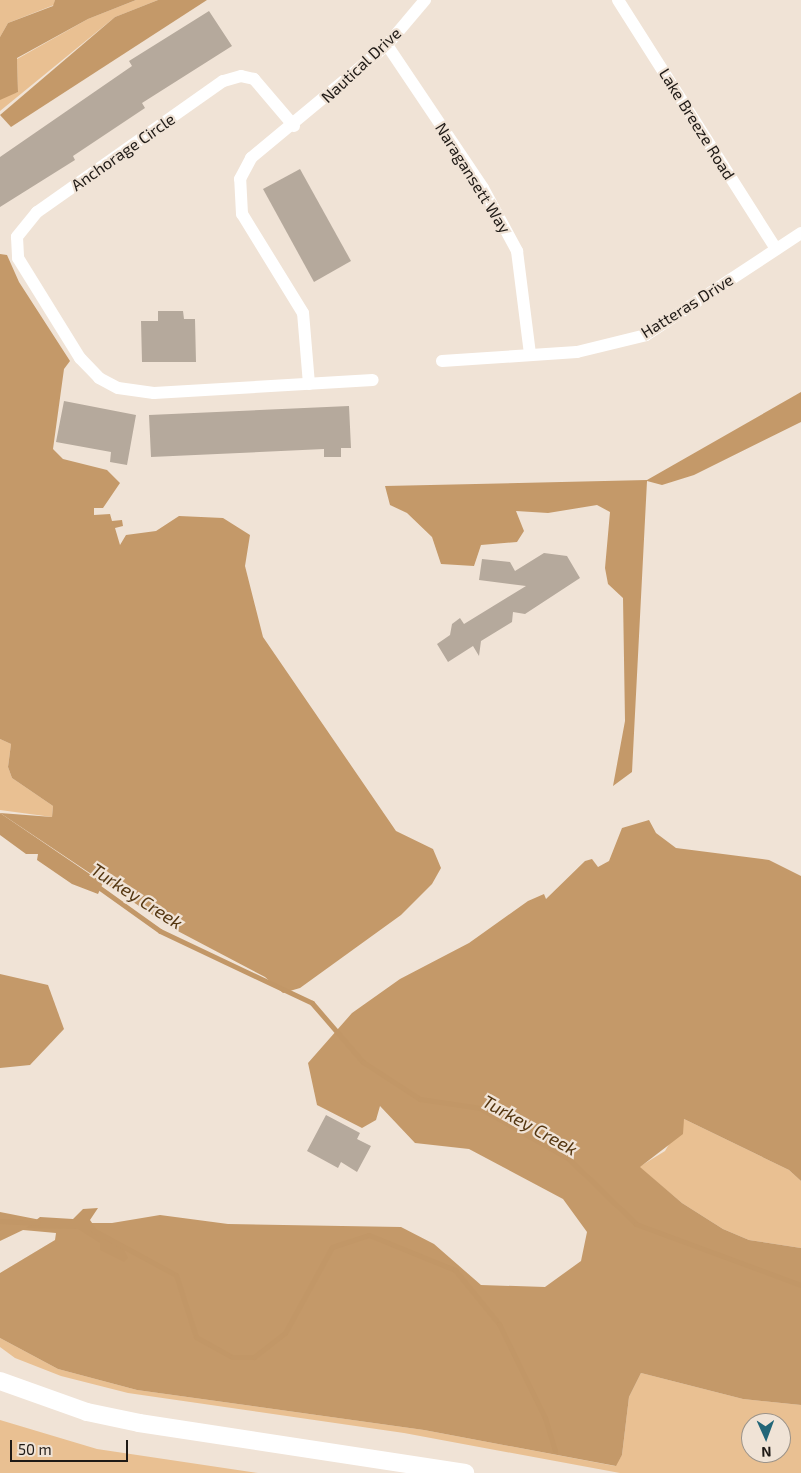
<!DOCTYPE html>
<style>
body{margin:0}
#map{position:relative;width:801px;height:1473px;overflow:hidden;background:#f0e3d6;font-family:"Exo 2",sans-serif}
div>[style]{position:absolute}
.green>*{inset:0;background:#e9c092}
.forest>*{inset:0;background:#c49969}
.water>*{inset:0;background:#c29767}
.stream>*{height:5px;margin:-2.5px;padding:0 2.5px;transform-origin:2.5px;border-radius:2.5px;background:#c29767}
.building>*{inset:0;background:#b5a99c}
.minor>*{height:12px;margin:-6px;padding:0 6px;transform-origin:6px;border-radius:6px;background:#fff}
.secondary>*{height:18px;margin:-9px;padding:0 9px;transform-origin:9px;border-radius:9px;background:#fff}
span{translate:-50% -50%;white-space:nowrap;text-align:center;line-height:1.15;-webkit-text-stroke:4.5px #f0e3d6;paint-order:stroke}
.street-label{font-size:16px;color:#1f1a16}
.water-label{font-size:18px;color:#543610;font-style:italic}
.north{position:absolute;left:741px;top:1413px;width:50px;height:50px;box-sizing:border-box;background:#f0e3d6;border:1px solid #9c9389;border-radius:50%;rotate:178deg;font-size:14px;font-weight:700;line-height:20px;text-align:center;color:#1f1a16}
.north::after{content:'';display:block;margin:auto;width:18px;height:22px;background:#236678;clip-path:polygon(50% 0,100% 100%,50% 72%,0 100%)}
.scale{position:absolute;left:10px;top:1440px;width:118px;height:22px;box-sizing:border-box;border:2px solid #1f1a16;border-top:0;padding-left:6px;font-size:15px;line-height:18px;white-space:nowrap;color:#1f1a16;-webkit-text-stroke:4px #f0e3d6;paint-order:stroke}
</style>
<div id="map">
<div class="green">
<div style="clip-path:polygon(0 0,55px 0,54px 5px,8px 23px,0 37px)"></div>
<div style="clip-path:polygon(136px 0,158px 0,115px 17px,0 111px,0 97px,18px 92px,17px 59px,88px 19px)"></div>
<div style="clip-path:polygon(0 739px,11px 744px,8px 767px,12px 778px,53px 806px,52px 817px,0 810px)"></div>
<div style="clip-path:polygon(684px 1119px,789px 1170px,801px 1181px,801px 1248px,749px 1240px,723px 1229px,682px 1203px,639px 1167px,665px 1151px)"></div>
<div style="clip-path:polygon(evenodd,0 1338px,58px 1369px,137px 1390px,424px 1430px,615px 1466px,622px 1455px,629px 1397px,641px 1373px,743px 1399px,801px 1405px,801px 1473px,620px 1473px,404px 1433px,128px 1393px,61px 1376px,15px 1358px,0 1347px,0 1338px,751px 1423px,781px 1423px,781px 1453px,751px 1453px,751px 1423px)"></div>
<div style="clip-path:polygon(0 1420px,97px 1449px,258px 1473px,0 1473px)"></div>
</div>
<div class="forest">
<div style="clip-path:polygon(55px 0,136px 0,88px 19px,17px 58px,18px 92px,0 100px,0 37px,8px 23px,53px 6px)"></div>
<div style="clip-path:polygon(158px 0,207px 0,11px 127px,0 115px,115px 17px)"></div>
<div style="clip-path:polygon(0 254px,7px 255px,19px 282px,70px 361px,64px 369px,53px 449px,63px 459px,107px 470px,120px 483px,103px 508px,94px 508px,94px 515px,110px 514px,112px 521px,122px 520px,123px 526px,115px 528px,120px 545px,126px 535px,156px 531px,179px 516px,223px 518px,250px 535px,245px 566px,263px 637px,396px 831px,433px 849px,441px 868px,432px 884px,401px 915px,300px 988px,283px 993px,265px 977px,172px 928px,0 813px,52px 817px,53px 806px,12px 778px,8px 767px,11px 744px,0 739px)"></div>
<div style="clip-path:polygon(801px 392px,801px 422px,694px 475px,662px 485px,647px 481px,632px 772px,613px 786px,625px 721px,623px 598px,608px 584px,605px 568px,610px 512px,597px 505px,548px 513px,516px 511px,524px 531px,517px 542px,481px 545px,474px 566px,441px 564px,432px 537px,407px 513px,390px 505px,385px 486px,647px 480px)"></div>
<div style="clip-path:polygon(649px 820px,656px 833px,676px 848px,769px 860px,801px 876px,801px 1181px,789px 1170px,684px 1119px,683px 1134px,640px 1167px,682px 1203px,723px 1229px,749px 1240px,801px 1248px,801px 1405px,743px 1399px,641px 1373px,629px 1397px,622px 1455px,616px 1466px,424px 1430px,137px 1390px,58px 1369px,0 1338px,0 1273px,55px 1240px,56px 1233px,23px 1230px,0 1241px,0 1212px,56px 1223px,112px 1223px,160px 1215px,228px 1224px,401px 1227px,434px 1244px,481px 1285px,545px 1287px,581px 1261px,587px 1232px,563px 1199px,469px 1149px,415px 1143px,380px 1106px,376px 1120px,362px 1128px,317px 1105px,308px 1063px,352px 1013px,400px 979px,469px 943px,528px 901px,544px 894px,546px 899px,585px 861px,592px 859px,598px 867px,609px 861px,622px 828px)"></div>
<div style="clip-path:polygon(0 974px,48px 985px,64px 1029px,30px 1065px,0 1068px)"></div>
</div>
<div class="water">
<div style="clip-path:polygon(0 813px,103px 883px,98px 894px,72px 884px,37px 860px,38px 854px,26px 854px,0 835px)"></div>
<div style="clip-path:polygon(98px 1208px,90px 1220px,101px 1236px,124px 1250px,128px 1258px,124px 1262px,100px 1250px,100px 1243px,78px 1229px,26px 1228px,40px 1217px,73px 1219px,83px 1209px)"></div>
</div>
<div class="stream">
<div style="left:97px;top:886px;width:77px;rotate:35.5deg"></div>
<div style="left:160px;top:931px;width:168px;rotate:25.3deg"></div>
<div style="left:312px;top:1003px;width:78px;rotate:49.2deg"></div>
<div style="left:363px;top:1062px;width:68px;rotate:33deg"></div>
<div style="left:420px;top:1099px;width:61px;rotate:8.5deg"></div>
<div style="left:480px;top:1108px;width:103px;rotate:29.8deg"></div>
<div style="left:569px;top:1159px;width:93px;rotate:44.1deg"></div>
<div style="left:636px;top:1224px;width:176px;rotate:20.3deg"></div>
<div style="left:0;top:1221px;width:38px;rotate:3deg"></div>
<div style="left:93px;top:1230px;width:94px;rotate:28.5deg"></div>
<div style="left:176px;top:1275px;width:65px;rotate:72.1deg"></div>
<div style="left:196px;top:1337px;width:41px;rotate:29.1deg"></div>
<div style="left:232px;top:1357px;width:22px"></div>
<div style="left:254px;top:1357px;width:39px;rotate:-38deg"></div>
<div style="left:285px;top:1333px;width:98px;rotate:-61.3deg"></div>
<div style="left:332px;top:1247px;width:39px;rotate:-18deg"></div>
<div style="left:369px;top:1235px;width:93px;rotate:22.1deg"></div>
<div style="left:455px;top:1270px;width:70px;rotate:50.8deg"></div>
<div style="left:499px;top:1324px;width:105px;rotate:63.9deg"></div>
<div style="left:545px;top:1418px;width:34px;rotate:73deg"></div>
</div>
<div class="building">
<div style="clip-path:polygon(209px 11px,232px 46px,142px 103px,145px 108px,73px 156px,75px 160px,0 207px,0 157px,132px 66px,129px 61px)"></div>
<div style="clip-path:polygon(300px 169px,351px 261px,314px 282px,263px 189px)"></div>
<div style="clip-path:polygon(158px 311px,183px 311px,184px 319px,195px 319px,196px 362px,142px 362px,141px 321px,158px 321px)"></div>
<div style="clip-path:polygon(64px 401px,136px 415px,127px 465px,110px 462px,111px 452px,56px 442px)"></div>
<div style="clip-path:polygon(349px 406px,351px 448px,341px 448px,341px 457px,324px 457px,324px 449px,151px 457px,149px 415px)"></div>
<div style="clip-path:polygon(544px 553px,567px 556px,580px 578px,525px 614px,513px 612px,512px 622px,481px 641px,479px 656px,473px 646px,448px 662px,437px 644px,450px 635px,452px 624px,460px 618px,464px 624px,526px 586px,479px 580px,482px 559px,510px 562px,515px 571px)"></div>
<div style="clip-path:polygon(326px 1115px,360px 1133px,357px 1139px,371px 1146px,357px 1172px,341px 1162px,338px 1168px,307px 1151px)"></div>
</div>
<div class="minor">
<div style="left:618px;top:0;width:295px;rotate:57.6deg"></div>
<div style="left:387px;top:45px;width:172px;rotate:56.1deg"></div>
<div style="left:483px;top:188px;width:72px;rotate:61.6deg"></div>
<div style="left:517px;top:251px;width:104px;rotate:82.8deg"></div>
<div style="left:294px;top:126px;width:62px;rotate:-130.4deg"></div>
<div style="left:254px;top:79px;width:13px;rotate:-167deg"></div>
<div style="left:241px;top:76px;width:19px;rotate:164deg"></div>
<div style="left:223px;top:81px;width:228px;rotate:144.8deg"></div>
<div style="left:37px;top:212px;width:32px;rotate:129deg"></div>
<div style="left:17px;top:237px;width:21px;rotate:87deg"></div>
<div style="left:18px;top:258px;width:118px;rotate:58.2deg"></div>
<div style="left:80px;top:358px;width:28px;rotate:46deg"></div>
<div style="left:99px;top:378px;width:21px;rotate:28deg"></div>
<div style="left:118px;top:388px;width:36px;rotate:8deg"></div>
<div style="left:154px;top:393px;width:219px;rotate:-3.4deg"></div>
<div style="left:442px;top:361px;width:135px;rotate:-3.8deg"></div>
<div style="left:577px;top:352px;width:71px;rotate:-13.8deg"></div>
<div style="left:646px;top:335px;width:186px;rotate:-33.3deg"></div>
<div style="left:309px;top:384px;width:71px;rotate:-94.8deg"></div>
<div style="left:303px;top:313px;width:116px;rotate:-121.6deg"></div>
<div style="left:242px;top:214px;width:35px;rotate:-93deg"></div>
<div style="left:240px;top:179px;width:24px;rotate:-62deg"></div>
<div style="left:251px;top:158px;width:177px;rotate:-39.7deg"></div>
<div style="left:387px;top:45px;width:59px;rotate:-49.8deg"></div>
</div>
<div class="secondary">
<div style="left:0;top:1381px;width:92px;rotate:19.6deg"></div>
<div style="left:87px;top:1412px;width:53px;rotate:11.9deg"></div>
<div style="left:139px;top:1423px;width:330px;rotate:8.7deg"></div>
</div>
<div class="street-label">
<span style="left:361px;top:65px;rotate:-43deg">Nautical Drive</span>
<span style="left:697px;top:124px;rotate:58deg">Lake Breeze Road</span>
<span style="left:123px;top:152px;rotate:-35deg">Anchorage Circle</span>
<span style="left:473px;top:178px;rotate:58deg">Naragansett Way</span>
<span style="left:687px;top:306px;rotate:-32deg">Hatteras Drive</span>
</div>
<div class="water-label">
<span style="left:137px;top:896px;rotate:33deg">Turkey Creek</span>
<span style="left:530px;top:1125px;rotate:29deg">Turkey Creek</span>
</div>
<div class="north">N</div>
<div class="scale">50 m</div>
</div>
